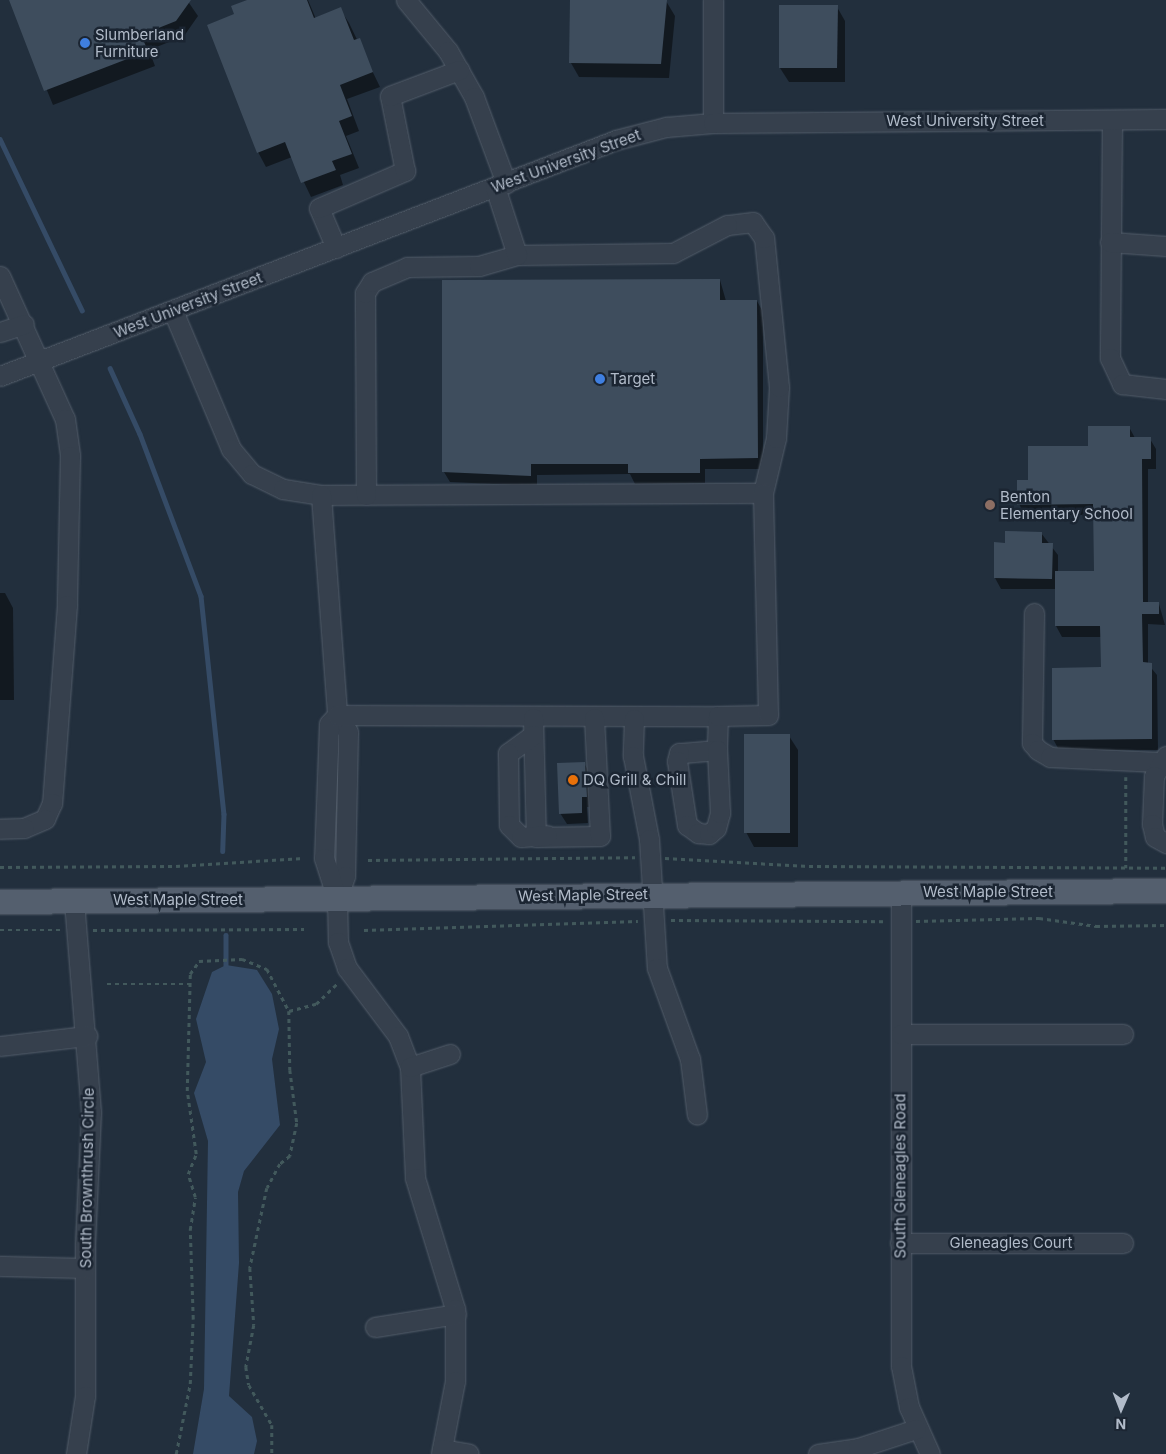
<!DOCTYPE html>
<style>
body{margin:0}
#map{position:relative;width:1166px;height:1454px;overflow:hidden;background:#222f3d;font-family:Inter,sans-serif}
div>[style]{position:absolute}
.water>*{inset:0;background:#354b66}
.shadow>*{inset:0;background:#0007}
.stream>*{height:4.5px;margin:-2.25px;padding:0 2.25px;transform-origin:2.25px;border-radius:2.25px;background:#354b66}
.building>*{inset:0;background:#3e4d5d}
.path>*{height:2.5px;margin-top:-1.25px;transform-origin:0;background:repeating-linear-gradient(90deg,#42595c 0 4px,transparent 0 8px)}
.roads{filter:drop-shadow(0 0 1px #545e6b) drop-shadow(0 0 1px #545e6b)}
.minor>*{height:19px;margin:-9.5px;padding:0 9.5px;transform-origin:9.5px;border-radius:9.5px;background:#36404d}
.major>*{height:24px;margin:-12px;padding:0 12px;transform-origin:12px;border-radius:12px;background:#545f6e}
.dots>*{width:14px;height:14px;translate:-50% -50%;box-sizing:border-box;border:2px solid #1b2532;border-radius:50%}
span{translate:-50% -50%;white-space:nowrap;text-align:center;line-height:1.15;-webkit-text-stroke:5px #1b2532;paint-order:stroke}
.poi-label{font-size:15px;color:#b1bbc9}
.left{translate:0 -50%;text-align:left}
.street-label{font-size:15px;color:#b1bbc9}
.north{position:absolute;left:1096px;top:1384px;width:50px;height:50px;-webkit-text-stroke:4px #1b2532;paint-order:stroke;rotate:181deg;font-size:14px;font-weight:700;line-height:20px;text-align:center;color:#b1bbc9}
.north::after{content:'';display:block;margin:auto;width:18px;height:22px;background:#b1bbc9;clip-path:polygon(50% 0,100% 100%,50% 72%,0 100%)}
</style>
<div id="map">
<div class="water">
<div style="clip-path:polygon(226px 965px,257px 970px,272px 994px,279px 1029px,272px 1059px,280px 1125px,244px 1171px,238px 1192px,239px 1263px,229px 1396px,252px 1417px,257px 1441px,254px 1454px,193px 1454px,204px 1389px,208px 1141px,194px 1093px,206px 1062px,196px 1019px,212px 972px)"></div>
</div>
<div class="shadow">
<div style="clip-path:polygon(10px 0,187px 0,198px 16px,184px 36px,149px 50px,155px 66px,53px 105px)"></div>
<div style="clip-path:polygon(250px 0,308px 0,316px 19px,340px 9px,349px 23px,380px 87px,347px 99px,359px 131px,346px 136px,359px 168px,340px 175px,343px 185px,311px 197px,292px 157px,266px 167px,258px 152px,236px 15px)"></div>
<div style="clip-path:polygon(666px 1px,675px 16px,669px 78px,579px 77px,571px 63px)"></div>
<div style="clip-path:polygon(837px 7px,845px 21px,845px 82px,789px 82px,780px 68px)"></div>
<div style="clip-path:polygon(720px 280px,726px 301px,757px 301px,763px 312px,763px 469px,705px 469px,705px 483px,635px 484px,630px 474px,537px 475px,537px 486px,450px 482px,444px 472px)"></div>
<div style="clip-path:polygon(1129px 427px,1135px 438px,1150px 439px,1156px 449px,1156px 469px,1148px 469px,1148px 604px,1159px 604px,1165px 625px,1148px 624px,1148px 664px,1157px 675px,1158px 750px,1059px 750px,1053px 739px,1102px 669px,1102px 637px,1062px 637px,1056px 626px,1056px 589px,1001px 589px,995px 578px,1006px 544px,1041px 533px,1058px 555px,1058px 572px,1095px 572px,1095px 515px,1025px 515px,1019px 504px,1029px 481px)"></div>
<div style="clip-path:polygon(0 593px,5px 593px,13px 608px,14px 700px,0 700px)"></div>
<div style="clip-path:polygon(789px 736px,798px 750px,798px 847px,754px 847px,746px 832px)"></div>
<div style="clip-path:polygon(584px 763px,590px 774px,592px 807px,587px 807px,588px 823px,567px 824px,560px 813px)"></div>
</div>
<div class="stream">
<div style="left:0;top:139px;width:190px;rotate:64.4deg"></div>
<div style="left:110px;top:368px;width:72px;rotate:65.6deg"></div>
<div style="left:140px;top:434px;width:173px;rotate:69.4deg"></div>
<div style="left:201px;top:596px;width:219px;rotate:84deg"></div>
<div style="left:224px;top:814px;width:37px;rotate:92deg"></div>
<div style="left:226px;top:935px;width:30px;rotate:90deg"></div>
</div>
<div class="building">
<div style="clip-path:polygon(9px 0,191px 0,176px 21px,141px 35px,148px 51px,44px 91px)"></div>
<div style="clip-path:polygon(247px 0,307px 0,314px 18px,341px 7px,354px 40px,360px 38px,373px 72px,340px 85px,352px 116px,339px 121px,352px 154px,332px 161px,336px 170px,301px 183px,285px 142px,257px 153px,207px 25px,234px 14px,231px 6px)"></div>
<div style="clip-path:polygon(570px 0,667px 0,661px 64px,569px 63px)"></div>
<div style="clip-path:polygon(779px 5px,838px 5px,837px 68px,779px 68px)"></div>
<div style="clip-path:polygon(720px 279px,720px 300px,757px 300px,758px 458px,700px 459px,700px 473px,628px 473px,628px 464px,531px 464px,531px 476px,442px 472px,442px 280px)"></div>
<div style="clip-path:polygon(1088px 426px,1130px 426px,1130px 437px,1151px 437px,1151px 459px,1142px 459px,1143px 602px,1159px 602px,1159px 614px,1142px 614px,1143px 662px,1152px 663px,1152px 739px,1052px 740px,1052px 668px,1101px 667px,1100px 626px,1055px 626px,1055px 571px,1094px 571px,1093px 504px,1017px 505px,1017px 480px,1028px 480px,1028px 446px,1088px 446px)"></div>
<div style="clip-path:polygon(1005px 531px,1042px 532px,1042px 543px,1053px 543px,1052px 579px,994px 578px,994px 542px,1005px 543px)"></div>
<div style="clip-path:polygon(744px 734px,790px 734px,790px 833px,744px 833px)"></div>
<div style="clip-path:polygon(585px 762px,587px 797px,582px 797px,582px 813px,559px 814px,557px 763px)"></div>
</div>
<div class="path">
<div style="left:1126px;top:777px;width:91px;rotate:90deg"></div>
<div style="left:665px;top:858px;width:144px;rotate:3.2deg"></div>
<div style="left:809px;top:866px;width:357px;rotate:0.3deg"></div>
<div style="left:368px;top:860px;width:267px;rotate:-0.6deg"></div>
<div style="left:0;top:867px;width:176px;rotate:-0.3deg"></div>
<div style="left:176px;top:866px;width:128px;rotate:-3.6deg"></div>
<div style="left:671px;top:920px;width:215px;rotate:0.3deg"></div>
<div style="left:916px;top:921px;width:123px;rotate:-1.4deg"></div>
<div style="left:1039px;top:918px;width:58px;rotate:8deg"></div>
<div style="left:1096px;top:926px;width:70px;rotate:-0.8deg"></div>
<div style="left:0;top:930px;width:60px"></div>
<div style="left:93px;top:930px;width:211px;rotate:-0.3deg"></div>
<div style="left:364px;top:930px;width:274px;rotate:-1.9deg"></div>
<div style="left:107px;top:984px;width:83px"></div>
<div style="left:289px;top:1011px;width:28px;rotate:-15deg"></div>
<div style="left:316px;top:1004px;width:29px;rotate:-44deg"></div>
<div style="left:176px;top:1454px;width:71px;rotate:-78.7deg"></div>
<div style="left:190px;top:1384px;width:65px;rotate:-87.4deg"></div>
<div style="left:193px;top:1319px;width:89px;rotate:-91.9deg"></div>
<div style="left:190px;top:1230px;width:33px;rotate:-81deg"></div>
<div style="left:195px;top:1197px;width:24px;rotate:-107deg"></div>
<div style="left:188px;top:1174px;width:22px;rotate:-68deg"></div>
<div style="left:196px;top:1154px;width:64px;rotate:-98.1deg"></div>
<div style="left:187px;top:1091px;width:117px;rotate:-88.5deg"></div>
<div style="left:190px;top:974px;width:16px;rotate:-55deg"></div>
<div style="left:199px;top:961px;width:43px;rotate:-2.7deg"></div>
<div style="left:242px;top:959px;width:27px;rotate:22deg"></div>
<div style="left:267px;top:969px;width:47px;rotate:62.4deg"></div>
<div style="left:289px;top:1011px;width:59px;rotate:89deg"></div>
<div style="left:290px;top:1070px;width:53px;rotate:82.5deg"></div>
<div style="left:297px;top:1123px;width:34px;rotate:102deg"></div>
<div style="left:290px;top:1156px;width:13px;rotate:141deg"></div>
<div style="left:280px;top:1164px;width:27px;rotate:118deg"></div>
<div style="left:267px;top:1188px;width:82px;rotate:102deg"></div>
<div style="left:250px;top:1268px;width:57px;rotate:86deg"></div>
<div style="left:254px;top:1325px;width:43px;rotate:100.8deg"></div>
<div style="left:246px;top:1367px;width:18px;rotate:81deg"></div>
<div style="left:249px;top:1385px;width:46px;rotate:60.1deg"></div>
<div style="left:272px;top:1425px;width:29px;rotate:90deg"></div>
</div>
<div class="roads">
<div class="minor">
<div style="left:406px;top:0;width:66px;rotate:50.5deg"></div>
<div style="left:448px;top:51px;width:53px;rotate:60.5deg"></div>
<div style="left:474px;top:97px;width:92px;rotate:69.6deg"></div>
<div style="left:1112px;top:120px;width:238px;rotate:90.5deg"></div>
<div style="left:1110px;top:358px;width:29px;rotate:65deg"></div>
<div style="left:1122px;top:384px;width:44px;rotate:6.5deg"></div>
<div style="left:713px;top:123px;width:123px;rotate:-90deg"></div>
<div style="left:1110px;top:242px;width:56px;rotate:4.1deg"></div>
<div style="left:336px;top:248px;width:43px;rotate:-113deg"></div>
<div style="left:319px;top:208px;width:94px;rotate:-23.3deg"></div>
<div style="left:405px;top:171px;width:76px;rotate:-101.3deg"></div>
<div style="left:390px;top:96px;width:74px;rotate:-20.6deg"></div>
<div style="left:0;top:276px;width:157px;rotate:65.6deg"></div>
<div style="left:65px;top:419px;width:37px;rotate:82deg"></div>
<div style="left:70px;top:456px;width:149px;rotate:91.2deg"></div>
<div style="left:67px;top:605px;width:199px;rotate:94.3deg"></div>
<div style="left:52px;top:803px;width:17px;rotate:114deg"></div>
<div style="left:45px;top:819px;width:23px;rotate:157deg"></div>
<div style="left:24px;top:828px;width:24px;rotate:178deg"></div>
<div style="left:173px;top:311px;width:150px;rotate:67.2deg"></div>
<div style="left:231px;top:449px;width:33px;rotate:50deg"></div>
<div style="left:252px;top:474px;width:34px;rotate:26deg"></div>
<div style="left:283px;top:489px;width:38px;rotate:9deg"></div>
<div style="left:321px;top:495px;width:442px;rotate:-0.3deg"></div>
<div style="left:763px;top:493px;width:57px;rotate:-76.7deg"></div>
<div style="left:776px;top:438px;width:51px;rotate:-86.6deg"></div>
<div style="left:779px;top:387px;width:150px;rotate:-95.7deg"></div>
<div style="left:764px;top:238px;width:19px;rotate:-125deg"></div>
<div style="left:753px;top:222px;width:26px;rotate:173deg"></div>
<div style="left:727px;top:225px;width:61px;rotate:152.6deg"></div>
<div style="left:673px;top:253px;width:156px;rotate:179.3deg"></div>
<div style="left:0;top:332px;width:25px;rotate:-18deg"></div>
<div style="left:0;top:376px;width:660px;rotate:-20.96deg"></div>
<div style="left:616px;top:140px;width:52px;rotate:-14.6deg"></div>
<div style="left:666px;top:127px;width:47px;rotate:-4.9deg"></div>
<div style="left:713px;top:123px;width:453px;rotate:-0.5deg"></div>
<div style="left:321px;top:495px;width:221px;rotate:85.8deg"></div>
<div style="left:337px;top:715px;width:20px;rotate:57deg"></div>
<div style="left:348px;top:732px;width:144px;rotate:91.2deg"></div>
<div style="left:345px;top:876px;width:24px;rotate:109deg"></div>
<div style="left:366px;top:495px;width:202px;rotate:-90.3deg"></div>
<div style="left:365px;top:293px;width:13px;rotate:-58deg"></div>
<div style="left:372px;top:282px;width:38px;rotate:-23deg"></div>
<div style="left:407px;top:267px;width:72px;rotate:-0.8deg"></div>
<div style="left:479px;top:266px;width:40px;rotate:-16deg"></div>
<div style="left:517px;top:255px;width:71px;rotate:-107.9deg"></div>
<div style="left:1034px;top:613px;width:130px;rotate:90.9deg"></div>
<div style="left:1032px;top:743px;width:9px;rotate:49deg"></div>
<div style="left:1038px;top:750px;width:14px;rotate:30deg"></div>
<div style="left:1050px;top:757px;width:109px;rotate:2.6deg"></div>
<div style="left:337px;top:715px;width:12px;rotate:132deg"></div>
<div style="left:329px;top:724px;width:134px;rotate:92.1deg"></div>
<div style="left:324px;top:858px;width:43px;rotate:72.4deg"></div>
<div style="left:337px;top:899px;width:43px;rotate:88.7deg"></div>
<div style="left:338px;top:942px;width:28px;rotate:71deg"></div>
<div style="left:347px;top:968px;width:85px;rotate:53.1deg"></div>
<div style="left:398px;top:1036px;width:33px;rotate:69deg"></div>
<div style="left:410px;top:1067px;width:111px;rotate:87.4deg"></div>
<div style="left:415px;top:1178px;width:137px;rotate:73deg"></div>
<div style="left:455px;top:1309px;width:72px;rotate:90deg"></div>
<div style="left:455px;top:1381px;width:74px;rotate:100.9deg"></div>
<div style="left:337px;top:715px;width:381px;rotate:0.2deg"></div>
<div style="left:718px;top:716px;width:34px;rotate:92deg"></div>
<div style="left:717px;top:750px;width:38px;rotate:175deg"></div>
<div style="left:679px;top:753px;width:8px;rotate:104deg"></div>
<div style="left:677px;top:761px;width:65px;rotate:81.1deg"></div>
<div style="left:687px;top:825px;width:14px;rotate:36deg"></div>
<div style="left:698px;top:833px;width:11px;rotate:5deg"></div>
<div style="left:709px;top:834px;width:9px;rotate:-41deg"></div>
<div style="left:716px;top:828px;width:16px;rotate:-75deg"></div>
<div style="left:720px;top:813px;width:63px;rotate:-92.7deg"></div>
<div style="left:718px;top:716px;width:50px;rotate:-1.1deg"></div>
<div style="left:768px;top:715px;width:222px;rotate:-91.3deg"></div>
<div style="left:533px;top:718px;width:119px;rotate:88.6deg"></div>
<div style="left:536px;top:837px;width:64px;rotate:-0.9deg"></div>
<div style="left:600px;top:836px;width:118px;rotate:-92.9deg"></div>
<div style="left:634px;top:719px;width:37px;rotate:92deg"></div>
<div style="left:633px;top:756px;width:85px;rotate:79.1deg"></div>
<div style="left:649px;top:839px;width:129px;rotate:86.5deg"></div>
<div style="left:657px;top:968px;width:97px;rotate:70.1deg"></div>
<div style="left:690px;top:1059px;width:56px;rotate:82.9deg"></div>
<div style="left:533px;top:735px;width:31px;rotate:144deg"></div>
<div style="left:508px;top:753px;width:72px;rotate:89.2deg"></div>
<div style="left:509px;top:825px;width:17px;rotate:45deg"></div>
<div style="left:521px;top:837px;width:26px;rotate:-4deg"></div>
<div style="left:1166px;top:756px;width:23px;rotate:121deg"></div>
<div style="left:1154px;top:776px;width:48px;rotate:92.4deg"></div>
<div style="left:1152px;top:824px;width:13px;rotate:77deg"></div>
<div style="left:1155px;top:837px;width:13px;rotate:29deg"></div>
<div style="left:901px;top:893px;width:473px;rotate:90deg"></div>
<div style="left:901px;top:1366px;width:42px;rotate:79deg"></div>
<div style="left:909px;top:1407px;width:51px;rotate:65.9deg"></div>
<div style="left:74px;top:901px;width:212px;rotate:85.4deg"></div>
<div style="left:91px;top:1112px;width:133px;rotate:92.6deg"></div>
<div style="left:85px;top:1245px;width:151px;rotate:90deg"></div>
<div style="left:85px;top:1396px;width:59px;rotate:98.8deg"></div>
<div style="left:901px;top:1034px;width:222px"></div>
<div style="left:0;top:1046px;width:88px;rotate:-6.6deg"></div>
<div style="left:410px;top:1067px;width:42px;rotate:-18deg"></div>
<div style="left:900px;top:1243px;width:223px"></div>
<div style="left:0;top:1266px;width:85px;rotate:1.3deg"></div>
<div style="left:375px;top:1327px;width:82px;rotate:-9.1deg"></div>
<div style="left:442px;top:1449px;width:27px;rotate:10deg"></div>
<div style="left:818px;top:1454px;width:40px;rotate:-8.5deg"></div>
<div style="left:858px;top:1448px;width:61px;rotate:-18.1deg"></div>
</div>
<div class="major">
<div style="left:0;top:902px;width:1166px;rotate:-0.54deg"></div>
</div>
</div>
<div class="dots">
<div style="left:85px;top:43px;background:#3f7fe0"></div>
<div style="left:600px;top:379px;background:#3f7fe0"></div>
<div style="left:990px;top:505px;background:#8d6e63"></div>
<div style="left:573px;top:780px;background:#e8710a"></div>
</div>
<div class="poi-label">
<span class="left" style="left:95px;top:43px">Slumberland<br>Furniture</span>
<span class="left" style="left:610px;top:379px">Target</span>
<span class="left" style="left:1000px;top:505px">Benton<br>Elementary School</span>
<span class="left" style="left:583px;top:780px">DQ Grill &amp; Chill</span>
</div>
<div class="street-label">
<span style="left:965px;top:121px">West University Street</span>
<span style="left:566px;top:161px;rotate:-20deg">West University Street</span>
<span style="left:188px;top:305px;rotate:-21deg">West University Street</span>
<span style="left:988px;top:892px">West Maple Street</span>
<span style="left:583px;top:895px;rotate:-1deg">West Maple Street</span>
<span style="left:178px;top:900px">West Maple Street</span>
<span style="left:900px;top:1176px;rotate:-90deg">South Gleneagles Road</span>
<span style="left:87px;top:1178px;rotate:-89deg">South Brownthrush Circle</span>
<span style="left:1011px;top:1243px">Gleneagles Court</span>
</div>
<div class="north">N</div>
</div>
